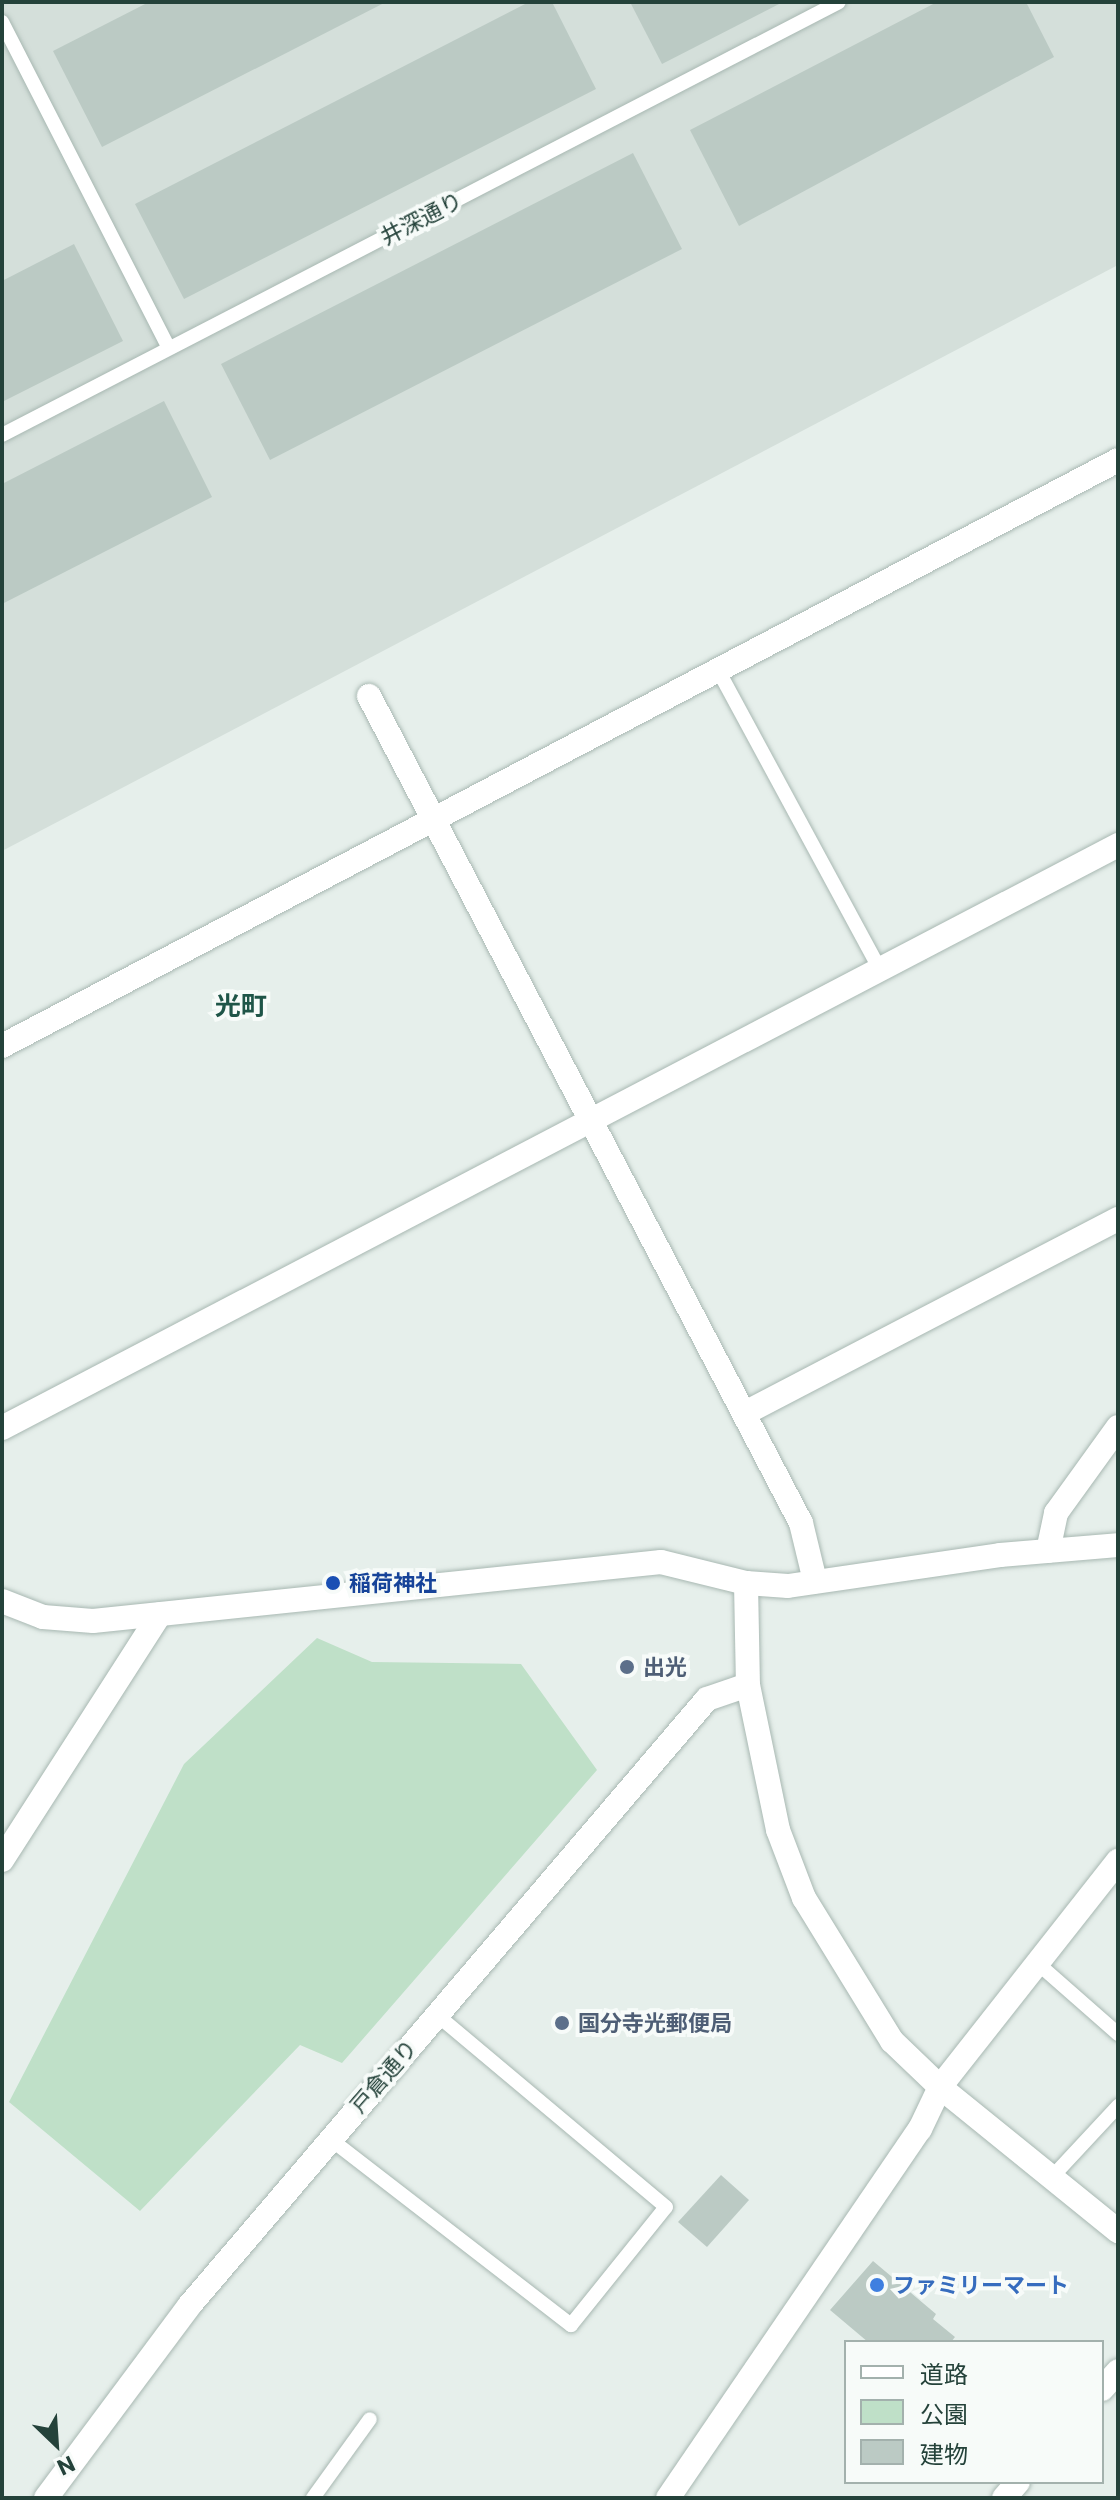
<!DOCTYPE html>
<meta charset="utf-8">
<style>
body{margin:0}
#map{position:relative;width:1120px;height:2500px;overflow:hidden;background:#e6efeb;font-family:Commissioner,"Noto Sans JP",sans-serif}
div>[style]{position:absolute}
.built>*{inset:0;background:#d4dfda}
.green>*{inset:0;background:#bfe0c8}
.building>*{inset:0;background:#bbcac4}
.roads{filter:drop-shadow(0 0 2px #a8b8b2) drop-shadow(0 0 2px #a8b8b2)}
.lane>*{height:14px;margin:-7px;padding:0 7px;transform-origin:7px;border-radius:7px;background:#fff}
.street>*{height:24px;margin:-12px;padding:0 12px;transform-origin:12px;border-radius:12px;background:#fff}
.secondary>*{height:24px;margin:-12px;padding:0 12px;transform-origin:12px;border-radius:12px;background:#fff}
.dots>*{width:22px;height:22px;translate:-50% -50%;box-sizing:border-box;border:4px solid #f7fbf9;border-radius:50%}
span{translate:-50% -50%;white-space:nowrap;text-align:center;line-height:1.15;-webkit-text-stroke:8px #f7fbf9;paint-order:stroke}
.street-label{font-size:22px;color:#24423a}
.transit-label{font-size:22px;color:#164399;font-weight:700}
.left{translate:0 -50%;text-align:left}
.service-label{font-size:22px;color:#4e5e75;font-weight:700}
.shop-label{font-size:22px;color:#366cbe;font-weight:700}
.quarter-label{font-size:26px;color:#1f5548;font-weight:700}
.frame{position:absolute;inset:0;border:4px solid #24423a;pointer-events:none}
.legend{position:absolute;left:844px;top:2340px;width:260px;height:144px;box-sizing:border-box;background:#f7fbf9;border:2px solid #a3b1ad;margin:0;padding:10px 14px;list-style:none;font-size:24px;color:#24423a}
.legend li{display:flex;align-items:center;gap:16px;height:40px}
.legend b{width:40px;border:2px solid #a3b1ad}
.north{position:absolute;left:16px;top:2404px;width:80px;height:80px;-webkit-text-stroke:6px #f7fbf9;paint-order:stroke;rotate:155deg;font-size:22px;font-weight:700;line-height:32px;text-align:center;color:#24423a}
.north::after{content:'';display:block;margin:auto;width:28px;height:36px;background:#24423a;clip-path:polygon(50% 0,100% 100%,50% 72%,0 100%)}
</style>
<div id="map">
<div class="built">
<div style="clip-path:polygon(2px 2px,1118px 2px,1118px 265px,2px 851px)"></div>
</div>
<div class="green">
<div style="clip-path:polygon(317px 1638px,372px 1662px,521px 1664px,597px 1770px,342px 2063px,300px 2045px,140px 2211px,9px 2102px,184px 1764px)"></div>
</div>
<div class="building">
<div style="clip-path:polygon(149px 2px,386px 2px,102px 147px,53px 51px)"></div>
<div style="clip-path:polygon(529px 2px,552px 2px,596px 89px,184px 299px,135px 204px)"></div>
<div style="clip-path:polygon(630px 2px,783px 2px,662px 64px)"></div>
<div style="clip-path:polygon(937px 2px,1026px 2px,1054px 57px,739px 226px,690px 130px)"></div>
<div style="clip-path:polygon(633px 153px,682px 249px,270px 460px,221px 364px)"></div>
<div style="clip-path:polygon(74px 244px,123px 341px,2px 402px,2px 281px)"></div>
<div style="clip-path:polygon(164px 401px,212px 497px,2px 604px,2px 484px)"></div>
<div style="clip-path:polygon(721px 2175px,749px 2200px,707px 2247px,678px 2222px)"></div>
<div style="clip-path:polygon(873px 2261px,936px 2314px,933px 2319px,955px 2337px,951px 2342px,868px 2342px,830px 2310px)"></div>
</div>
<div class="roads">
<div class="lane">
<div style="left:2px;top:22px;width:366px;rotate:62.9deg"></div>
<div style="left:2px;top:435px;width:942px;rotate:-27.35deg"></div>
<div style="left:718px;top:670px;width:341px;rotate:61.6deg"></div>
<div style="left:1035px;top:1961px;width:111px;rotate:41.3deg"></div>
<div style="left:329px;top:2138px;width:306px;rotate:37.7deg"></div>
<div style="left:571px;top:2325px;width:151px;rotate:-51.2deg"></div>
<div style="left:666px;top:2207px;width:299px;rotate:-140deg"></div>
<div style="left:1053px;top:2176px;width:96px;rotate:-47.1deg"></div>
<div style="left:313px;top:2498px;width:97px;rotate:-54.2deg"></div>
</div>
<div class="street">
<div style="left:369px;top:696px;width:933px;rotate:62.42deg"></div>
<div style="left:801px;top:1523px;width:60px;rotate:76.4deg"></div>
<div style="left:2px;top:1046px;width:1260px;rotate:-27.7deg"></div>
<div style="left:745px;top:1413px;width:420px;rotate:-27.5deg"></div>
<div style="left:2px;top:1428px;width:1259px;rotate:-27.58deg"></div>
<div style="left:2px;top:1860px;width:292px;rotate:-57.3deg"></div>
<div style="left:940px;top:2087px;width:229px;rotate:39deg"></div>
<div style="left:1102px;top:2389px;width:24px;rotate:-48deg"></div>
<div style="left:668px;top:2498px;width:447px;rotate:-55.7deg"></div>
<div style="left:920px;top:2129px;width:47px;rotate:-64.5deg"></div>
<div style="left:940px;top:2087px;width:288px;rotate:-51.8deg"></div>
<div style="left:1004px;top:2498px;width:21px;rotate:-49deg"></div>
</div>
<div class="secondary">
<div style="left:1048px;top:1551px;width:39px;rotate:-78deg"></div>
<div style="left:1056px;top:1513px;width:106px;rotate:-54.2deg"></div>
<div style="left:746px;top:1583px;width:102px;rotate:88.9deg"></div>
<div style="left:748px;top:1685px;width:148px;rotate:78.3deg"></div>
<div style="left:778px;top:1830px;width:73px;rotate:69.1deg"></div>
<div style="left:804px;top:1898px;width:168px;rotate:58.4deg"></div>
<div style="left:892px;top:2041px;width:66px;rotate:43.8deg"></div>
<div style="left:2px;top:1601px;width:44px;rotate:21.3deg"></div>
<div style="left:43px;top:1617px;width:50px;rotate:4.6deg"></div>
<div style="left:93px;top:1621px;width:571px;rotate:-5.93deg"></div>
<div style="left:661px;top:1562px;width:88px;rotate:13.9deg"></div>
<div style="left:746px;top:1583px;width:42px;rotate:4.1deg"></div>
<div style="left:788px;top:1586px;width:214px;rotate:-8.3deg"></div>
<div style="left:1000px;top:1555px;width:118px;rotate:-4.8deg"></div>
<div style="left:46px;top:2498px;width:239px;rotate:-53.3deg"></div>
<div style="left:189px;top:2306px;width:798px;rotate:-49.52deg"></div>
<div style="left:707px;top:1699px;width:43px;rotate:-18.9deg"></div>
</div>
</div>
<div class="dots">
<div style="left:333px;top:1583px;background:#1a4fb4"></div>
<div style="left:627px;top:1667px;background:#5c6f8a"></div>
<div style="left:562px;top:2023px;background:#5c6f8a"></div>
<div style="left:877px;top:2285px;background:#3f7fe0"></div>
</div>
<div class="street-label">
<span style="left:421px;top:218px;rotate:-27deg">井深通り</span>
<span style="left:383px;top:2076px;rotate:-49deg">戸倉通り</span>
</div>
<div class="transit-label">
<span class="left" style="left:349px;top:1583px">稲荷神社</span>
</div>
<div class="service-label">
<span class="left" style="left:643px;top:1667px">出光</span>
<span class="left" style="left:578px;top:2023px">国分寺光郵便局</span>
</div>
<div class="shop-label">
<span class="left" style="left:893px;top:2285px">ファミリーマート</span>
</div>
<div class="quarter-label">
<span style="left:241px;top:1005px">光町</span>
</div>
<div class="frame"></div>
<ul class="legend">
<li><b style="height:10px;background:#fff"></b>道路</li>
<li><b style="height:22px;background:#bfe0c8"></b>公園</li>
<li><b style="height:22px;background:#bbcac4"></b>建物</li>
</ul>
<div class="north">N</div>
</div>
